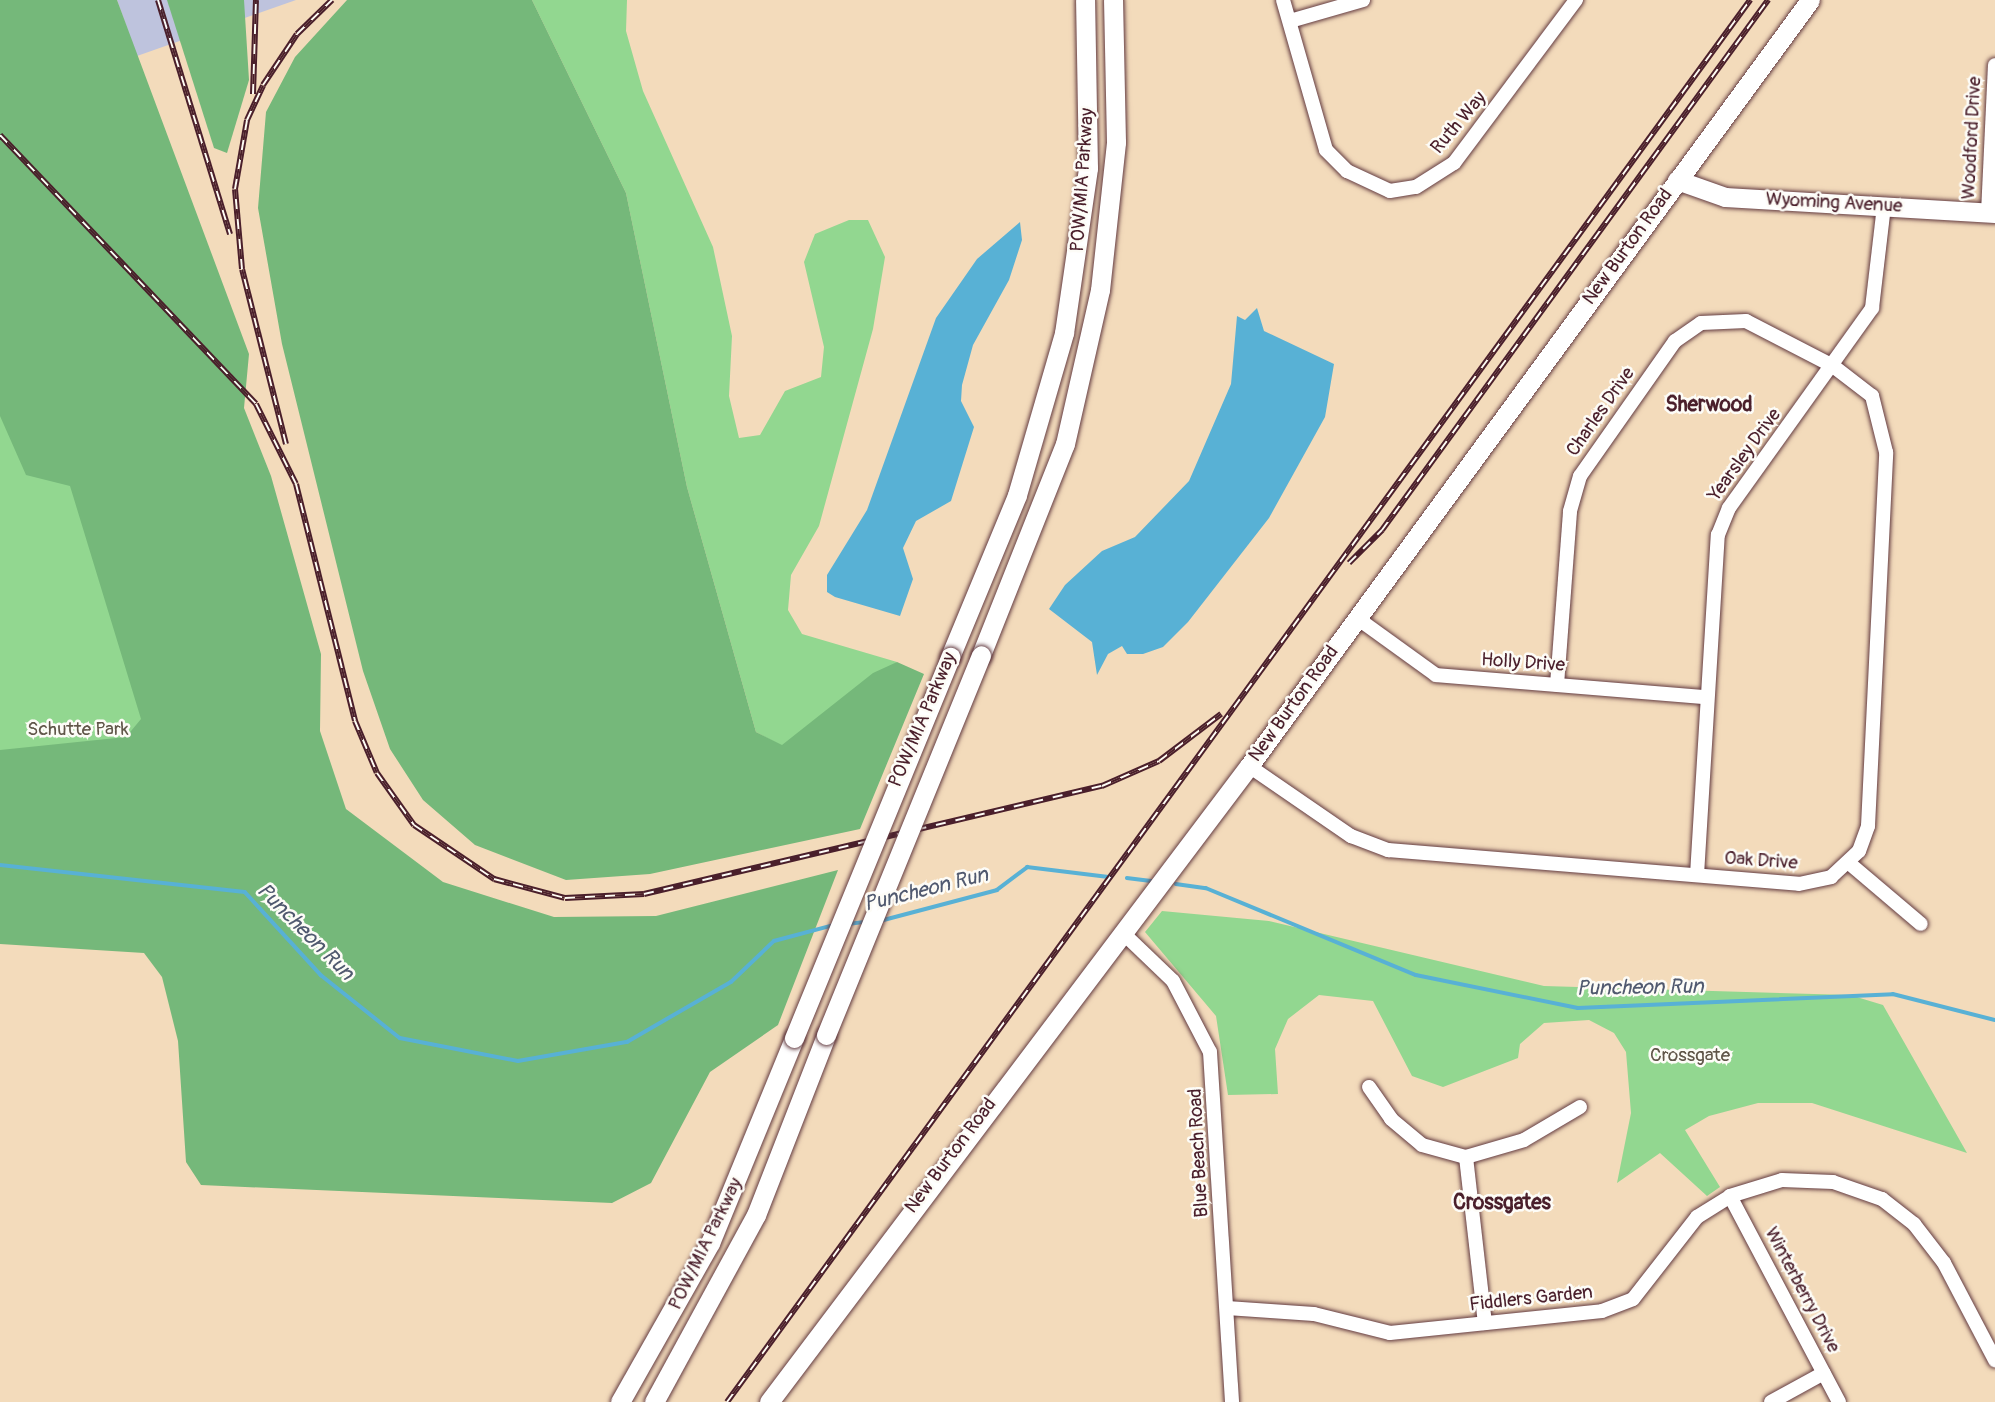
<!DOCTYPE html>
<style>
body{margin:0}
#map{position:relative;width:1995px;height:1402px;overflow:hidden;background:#f3dbbb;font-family:Pangolin,sans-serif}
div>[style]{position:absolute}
.industrial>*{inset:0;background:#bec3dd}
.green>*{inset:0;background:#92d790}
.forest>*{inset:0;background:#75b87a}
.water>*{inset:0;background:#58b1d5}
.stream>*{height:3.5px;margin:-1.75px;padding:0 1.75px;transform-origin:1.75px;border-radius:1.75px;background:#58b1d5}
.roads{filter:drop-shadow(0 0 2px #633b41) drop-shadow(0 0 2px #633b41)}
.street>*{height:14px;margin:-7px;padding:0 7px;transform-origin:7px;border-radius:7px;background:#fff}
.secondary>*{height:19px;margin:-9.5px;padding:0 9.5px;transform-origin:9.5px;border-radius:9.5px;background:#fff}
.rail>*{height:6px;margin-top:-3px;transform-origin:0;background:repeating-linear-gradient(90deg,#fdfcf7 0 10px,#4a1f2b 0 20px);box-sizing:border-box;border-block:2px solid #4a1f2b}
.bridges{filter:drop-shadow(0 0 2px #633b41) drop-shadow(0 0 2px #633b41)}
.secondary-bridge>*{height:19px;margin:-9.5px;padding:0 9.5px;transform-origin:9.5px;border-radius:9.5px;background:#fff}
span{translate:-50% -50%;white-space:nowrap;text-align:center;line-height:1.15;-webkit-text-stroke:5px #fdfcf7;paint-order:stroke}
.street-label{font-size:19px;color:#4a1f2b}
.park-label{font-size:19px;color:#605649}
.neighbourhood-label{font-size:21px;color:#4a1f2b;font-weight:700}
.water-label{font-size:21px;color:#50596f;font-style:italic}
</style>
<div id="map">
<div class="industrial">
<div style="clip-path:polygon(117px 0,296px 0,137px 56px)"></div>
</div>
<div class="green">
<div style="clip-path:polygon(532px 0,627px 0,626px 31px,643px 91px,713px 247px,732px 336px,729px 396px,739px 438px,760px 435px,785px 391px,821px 377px,824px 347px,804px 262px,815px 234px,849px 220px,868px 220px,885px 257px,873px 329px,819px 526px,791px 575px,788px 610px,802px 634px,897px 662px,782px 746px,756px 732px,687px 487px,626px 193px)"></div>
<div style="clip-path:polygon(0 258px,186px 809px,0 810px)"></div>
<div style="clip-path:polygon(1162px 911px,1269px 921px,1544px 986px,1850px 995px,1883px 1005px,1967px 1153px,1812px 1103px,1758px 1103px,1709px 1116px,1685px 1130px,1720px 1187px,1707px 1196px,1660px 1153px,1617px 1183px,1631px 1113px,1626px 1052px,1614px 1033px,1589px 1020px,1544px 1023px,1520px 1044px,1518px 1058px,1443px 1087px,1412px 1076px,1373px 1001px,1319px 995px,1288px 1019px,1275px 1049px,1278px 1094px,1228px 1095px,1216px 1016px,1145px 932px)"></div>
</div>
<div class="forest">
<div style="clip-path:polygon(0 0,117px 0,249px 354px,244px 408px,271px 476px,321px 654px,320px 731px,346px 809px,443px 882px,554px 917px,656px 916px,838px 870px,778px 1025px,710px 1072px,651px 1183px,612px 1203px,201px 1185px,186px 1162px,178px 1041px,162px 977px,144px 953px,0 944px,0 750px,126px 737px,141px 719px,70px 486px,26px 475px,0 416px)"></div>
<div style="clip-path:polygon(167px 0,244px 0,249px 80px,227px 153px,214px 148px)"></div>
<div style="clip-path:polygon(347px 0,532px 0,626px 193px,687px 487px,756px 732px,782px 745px,873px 673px,897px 662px,924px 674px,860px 829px,650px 874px,566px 880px,475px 845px,423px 800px,390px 749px,363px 671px,282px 344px,258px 208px,266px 112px,295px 57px)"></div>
</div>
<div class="water">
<div style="clip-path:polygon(1020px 222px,1022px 240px,1009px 280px,973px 345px,962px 385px,961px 401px,974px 427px,951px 501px,916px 521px,903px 548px,913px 579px,900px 616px,835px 597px,827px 592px,827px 575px,867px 510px,936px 318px,977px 259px)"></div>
<div style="clip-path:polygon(1257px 308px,1264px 331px,1334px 364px,1325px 417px,1269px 518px,1188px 622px,1163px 647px,1143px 654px,1127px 654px,1122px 646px,1108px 654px,1097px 675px,1092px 642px,1049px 609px,1065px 585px,1102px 551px,1135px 537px,1189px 481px,1231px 384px,1237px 316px,1245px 320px)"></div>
</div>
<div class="stream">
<div style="left:0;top:865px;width:246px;rotate:6.3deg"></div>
<div style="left:245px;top:892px;width:113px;rotate:47.5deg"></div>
<div style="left:321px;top:975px;width:101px;rotate:38.6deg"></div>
<div style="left:400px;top:1038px;width:120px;rotate:11deg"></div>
<div style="left:518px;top:1061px;width:111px;rotate:-9.9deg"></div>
<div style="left:627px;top:1042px;width:120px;rotate:-30deg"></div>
<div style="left:731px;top:982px;width:59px;rotate:-43.6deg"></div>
<div style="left:774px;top:941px;width:62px;rotate:-14.9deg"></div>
<div style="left:1127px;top:878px;width:26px;rotate:7deg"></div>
<div style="left:1176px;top:884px;width:30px;rotate:8deg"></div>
<div style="left:1206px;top:888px;width:227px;rotate:22.5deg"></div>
<div style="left:1416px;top:975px;width:165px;rotate:11.5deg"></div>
<div style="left:1578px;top:1008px;width:315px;rotate:-2.5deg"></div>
<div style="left:1893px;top:994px;width:105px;rotate:14.3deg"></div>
<div style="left:880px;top:921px;width:121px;rotate:-14.8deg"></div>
<div style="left:997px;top:890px;width:38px;rotate:-37deg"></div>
<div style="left:1027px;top:867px;width:84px;rotate:6.9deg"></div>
<div style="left:848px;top:924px;width:17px;rotate:-7deg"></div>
</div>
<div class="roads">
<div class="street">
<div style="left:1283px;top:0;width:156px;rotate:74deg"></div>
<div style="left:1326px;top:150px;width:30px;rotate:45deg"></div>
<div style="left:1347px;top:171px;width:47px;rotate:24.9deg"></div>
<div style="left:1390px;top:191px;width:26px;rotate:-9deg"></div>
<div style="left:1416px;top:187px;width:45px;rotate:-32.3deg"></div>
<div style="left:1454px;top:163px;width:204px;rotate:-53.2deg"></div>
<div style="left:1290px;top:21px;width:76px;rotate:-16deg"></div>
<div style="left:1988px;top:213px;width:148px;rotate:-87.3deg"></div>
<div style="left:1357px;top:618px;width:97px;rotate:35.8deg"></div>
<div style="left:1436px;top:675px;width:270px;rotate:4.7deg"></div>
<div style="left:1249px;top:766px;width:124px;rotate:34.5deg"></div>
<div style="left:1351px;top:836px;width:40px;rotate:21deg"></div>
<div style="left:1388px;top:850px;width:412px;rotate:4.7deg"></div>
<div style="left:1799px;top:884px;width:33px;rotate:-12deg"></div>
<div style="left:1831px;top:877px;width:38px;rotate:-43deg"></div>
<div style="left:1859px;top:851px;width:27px;rotate:-70deg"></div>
<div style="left:1868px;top:826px;width:374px;rotate:-87.2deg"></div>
<div style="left:1886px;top:452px;width:58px;rotate:-104deg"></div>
<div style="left:1872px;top:396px;width:49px;rotate:-142.4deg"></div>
<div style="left:1833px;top:366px;width:98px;rotate:-152.7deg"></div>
<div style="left:1746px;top:321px;width:45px;rotate:177.5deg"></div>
<div style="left:1701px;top:323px;width:32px;rotate:145deg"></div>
<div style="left:1675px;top:341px;width:165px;rotate:125.1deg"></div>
<div style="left:1580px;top:476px;width:37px;rotate:106deg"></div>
<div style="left:1570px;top:512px;width:173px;rotate:94.3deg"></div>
<div style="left:1849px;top:863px;width:94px;rotate:40.3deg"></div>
<div style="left:1697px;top:875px;width:341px;rotate:-86.5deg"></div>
<div style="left:1718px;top:535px;width:29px;rotate:-68deg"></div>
<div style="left:1729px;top:508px;width:246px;rotate:-54.4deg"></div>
<div style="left:1872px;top:308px;width:103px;rotate:-83.3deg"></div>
<div style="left:1123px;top:933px;width:69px;rotate:43.8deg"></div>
<div style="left:1173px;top:981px;width:80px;rotate:62.5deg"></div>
<div style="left:1210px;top:1052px;width:351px;rotate:86.4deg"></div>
<div style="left:1369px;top:1087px;width:39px;rotate:55deg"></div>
<div style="left:1391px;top:1119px;width:40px;rotate:40deg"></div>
<div style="left:1422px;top:1145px;width:46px;rotate:15.3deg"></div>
<div style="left:1466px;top:1157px;width:60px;rotate:-16.3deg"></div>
<div style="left:1524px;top:1140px;width:65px;rotate:-30.5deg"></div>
<div style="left:1466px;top:1157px;width:167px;rotate:83.5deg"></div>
<div style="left:1730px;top:1196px;width:233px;rotate:62.1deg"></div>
<div style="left:1227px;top:1308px;width:87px;rotate:3.9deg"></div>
<div style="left:1314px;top:1314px;width:78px;rotate:14deg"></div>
<div style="left:1390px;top:1333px;width:213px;rotate:-5.9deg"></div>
<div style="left:1602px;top:1311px;width:33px;rotate:-21deg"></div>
<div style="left:1633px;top:1299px;width:104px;rotate:-52deg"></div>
<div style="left:1697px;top:1217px;width:39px;rotate:-32deg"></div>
<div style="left:1730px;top:1196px;width:54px;rotate:-17.1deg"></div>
<div style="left:1782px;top:1180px;width:51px;rotate:2.2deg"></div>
<div style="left:1833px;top:1182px;width:52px;rotate:19.1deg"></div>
<div style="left:1882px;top:1199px;width:41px;rotate:38deg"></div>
<div style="left:1914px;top:1224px;width:49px;rotate:52.4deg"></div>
<div style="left:1944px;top:1263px;width:110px;rotate:62.3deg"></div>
<div style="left:1771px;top:1402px;width:60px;rotate:-28.7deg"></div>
</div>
<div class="secondary">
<div style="left:1677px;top:180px;width:51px;rotate:19.5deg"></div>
<div style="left:1725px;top:197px;width:270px;rotate:3.4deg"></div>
<div style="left:981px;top:655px;width:227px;rotate:-68.3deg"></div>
<div style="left:1065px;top:444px;width:158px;rotate:-77.2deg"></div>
<div style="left:1100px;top:290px;width:149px;rotate:-83.8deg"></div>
<div style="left:1116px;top:142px;width:142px;rotate:-91.2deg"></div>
<div style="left:950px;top:657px;width:175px;rotate:-67.5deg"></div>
<div style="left:1017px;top:495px;width:169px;rotate:-73.8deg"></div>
<div style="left:1064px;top:333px;width:167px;rotate:-81.7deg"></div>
<div style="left:1088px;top:168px;width:168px;rotate:-91deg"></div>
<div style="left:620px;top:1402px;width:183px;rotate:-60.5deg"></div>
<div style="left:710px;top:1243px;width:222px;rotate:-67.7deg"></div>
<div style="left:654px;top:1402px;width:213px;rotate:-61.4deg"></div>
<div style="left:756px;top:1215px;width:193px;rotate:-68.7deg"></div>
<div style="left:769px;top:1402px;width:797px;rotate:-52.96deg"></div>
<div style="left:1249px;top:766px;width:949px;rotate:-53.78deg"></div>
</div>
</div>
<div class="rail">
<div style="left:158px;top:0;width:245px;rotate:72.9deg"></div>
<div style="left:253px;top:94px;width:94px;rotate:-88.2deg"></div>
<div style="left:0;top:135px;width:371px;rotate:46.4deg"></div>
<div style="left:256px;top:404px;width:89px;rotate:63.4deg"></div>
<div style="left:296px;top:484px;width:244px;rotate:76deg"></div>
<div style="left:355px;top:721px;width:56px;rotate:67.1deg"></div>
<div style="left:377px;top:773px;width:64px;rotate:54.6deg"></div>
<div style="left:414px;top:825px;width:97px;rotate:34deg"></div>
<div style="left:494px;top:879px;width:73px;rotate:15deg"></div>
<div style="left:565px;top:898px;width:79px;rotate:-2.9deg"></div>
<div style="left:644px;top:894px;width:471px;rotate:-13.3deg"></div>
<div style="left:1102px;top:786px;width:62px;rotate:-23.7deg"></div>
<div style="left:1159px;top:761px;width:78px;rotate:-37.2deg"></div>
<div style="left:286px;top:444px;width:180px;rotate:-104.1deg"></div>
<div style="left:242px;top:269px;width:80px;rotate:-95deg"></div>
<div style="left:235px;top:189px;width:70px;rotate:-80.1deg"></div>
<div style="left:247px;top:120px;width:38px;rotate:-65deg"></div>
<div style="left:263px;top:85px;width:61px;rotate:-56.3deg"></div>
<div style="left:297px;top:34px;width:49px;rotate:-44.2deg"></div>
<div style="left:1349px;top:563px;width:47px;rotate:-45deg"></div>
<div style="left:1382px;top:530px;width:656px;rotate:-53.93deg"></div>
<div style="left:727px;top:1402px;width:1736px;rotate:-53.88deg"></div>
</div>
<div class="bridges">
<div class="secondary-bridge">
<div style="left:826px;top:1035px;width:410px;rotate:-67.8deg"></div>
<div style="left:794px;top:1038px;width:412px;rotate:-67.7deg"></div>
</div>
</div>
<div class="street-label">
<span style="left:1459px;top:123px;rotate:-50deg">Ruth Way</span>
<span style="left:1972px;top:138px;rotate:-87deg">Woodford Drive</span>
<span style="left:1083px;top:180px;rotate:-86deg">POW/MIA Parkway</span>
<span style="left:1834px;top:203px;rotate:3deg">Wyoming Avenue</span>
<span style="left:1628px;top:247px;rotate:-54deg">New Burton Road</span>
<span style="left:1601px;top:412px;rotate:-55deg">Charles Drive</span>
<span style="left:1745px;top:455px;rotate:-54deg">Yearsley Drive</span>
<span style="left:1523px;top:663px;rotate:4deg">Holly Drive</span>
<span style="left:1294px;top:704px;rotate:-54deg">New Burton Road</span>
<span style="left:923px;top:720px;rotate:-67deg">POW/MIA Parkway</span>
<span style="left:1761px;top:861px;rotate:4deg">Oak Drive</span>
<span style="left:1199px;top:1153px;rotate:-93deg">Blue Beach Road</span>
<span style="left:951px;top:1156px;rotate:-53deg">New Burton Road</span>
<span style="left:706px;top:1244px;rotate:-64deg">POW/MIA Parkway</span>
<span style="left:1802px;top:1290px;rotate:62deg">Winterberry Drive</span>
<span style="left:1531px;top:1299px;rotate:-6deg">Fiddlers Garden</span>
</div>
<div class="park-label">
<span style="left:78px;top:730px">Schutte Park</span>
<span style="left:1690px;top:1056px">Crossgate</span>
</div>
<div class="neighbourhood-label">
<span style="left:1709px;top:405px">Sherwood</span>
<span style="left:1502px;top:1203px">Crossgates</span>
</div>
<div class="water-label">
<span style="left:926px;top:890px;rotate:-14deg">Puncheon Run</span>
<span style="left:305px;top:932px;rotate:45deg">Puncheon Run</span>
<span style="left:1640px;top:988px;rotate:-1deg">Puncheon Run</span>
</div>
</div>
